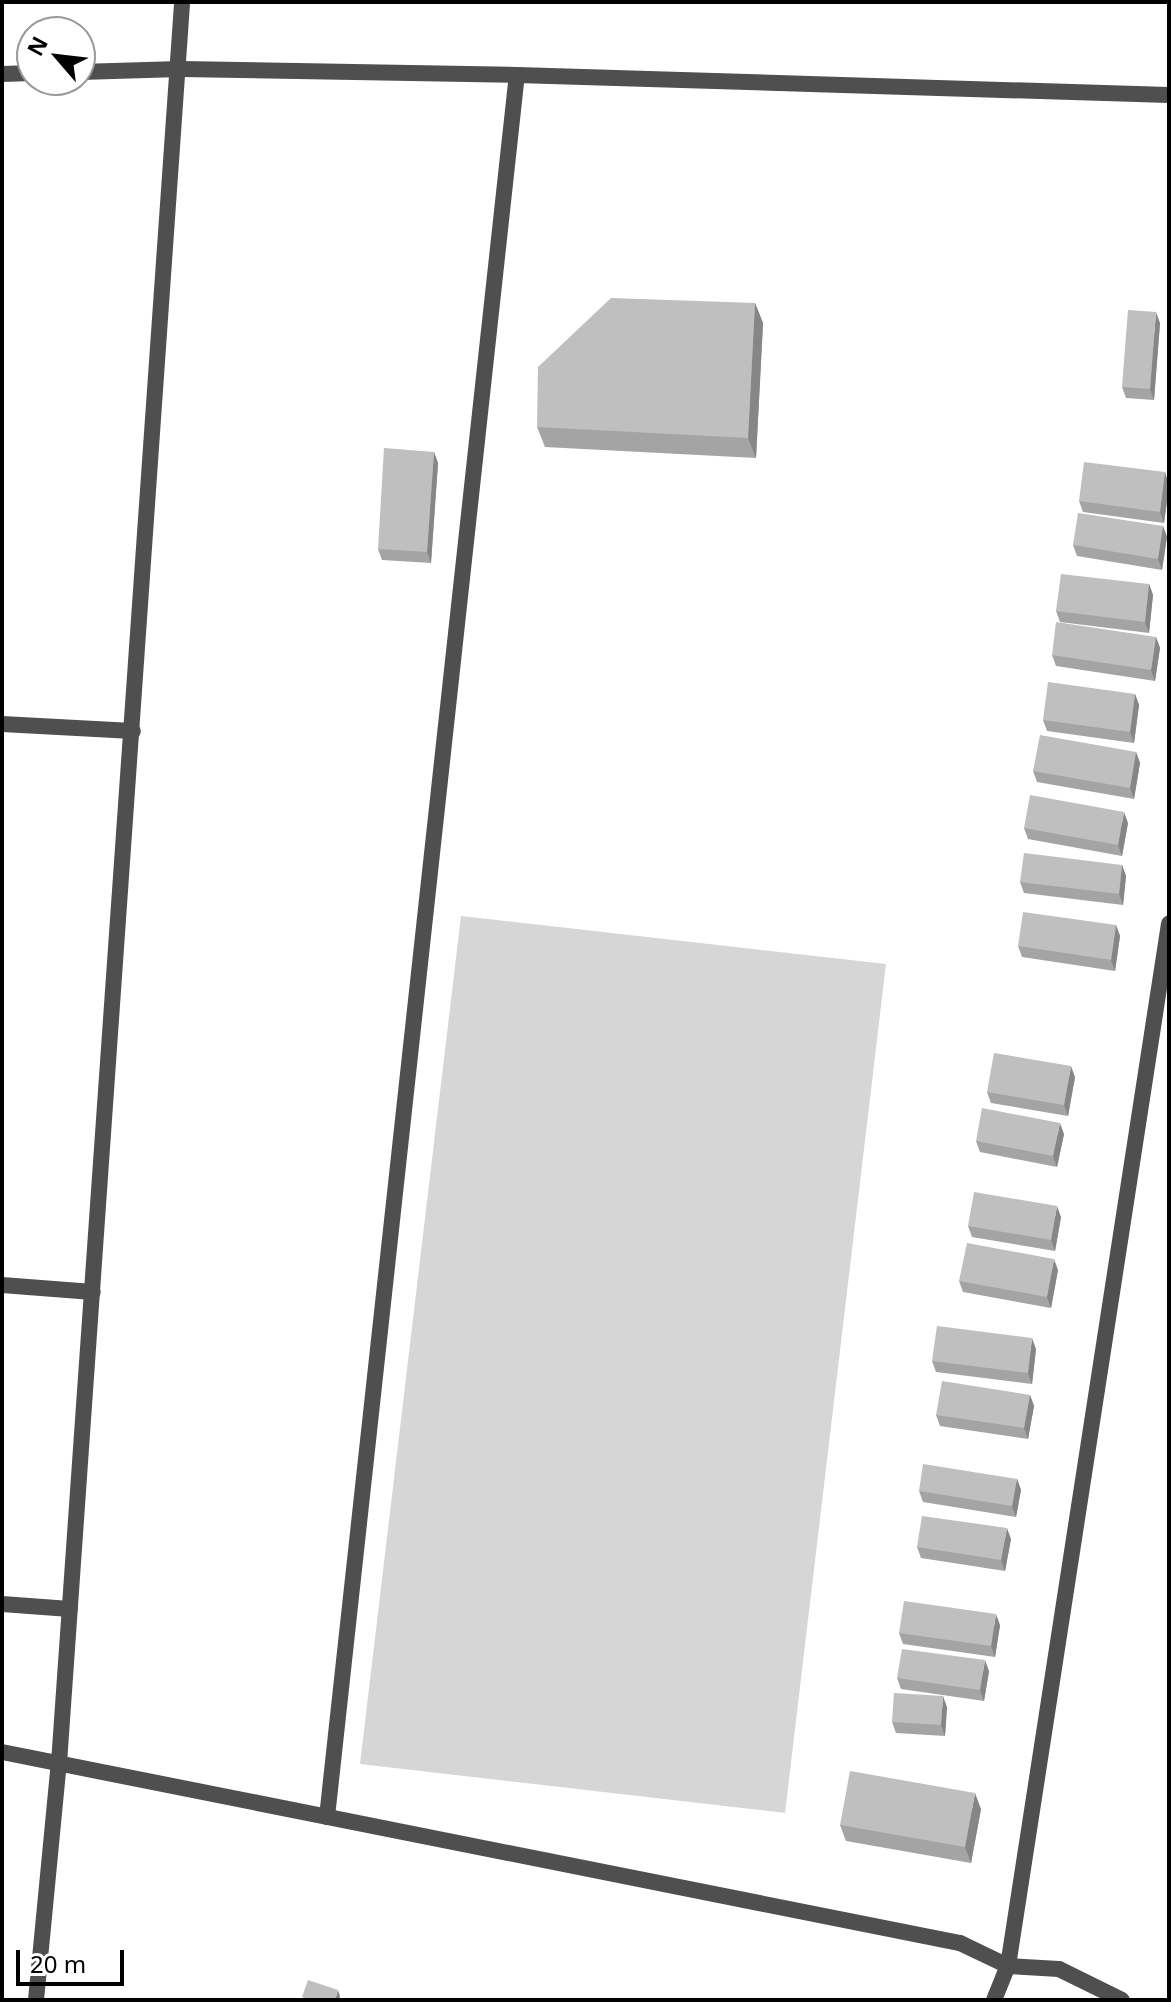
<!DOCTYPE html>
<style>
body{margin:0}
#map{position:relative;width:1171px;height:2002px;overflow:hidden;background:#fff;font-family:"Noto Sans",sans-serif}
div>[style]{position:absolute}
.green>*{inset:0;background:#d6d6d6}
.lane>*{height:16px;margin:-8px;padding:0 8px;transform-origin:8px;border-radius:8px;background:#4f4f4f}
.wall>*{inset:0;background:#a4a4a4}
.shaded-wall>*{inset:0;background:#868686}
.building>*{inset:0;background:#bfbfbf}
span{translate:-50% -50%;white-space:nowrap;text-align:center;line-height:1.15;-webkit-text-stroke:7px #fff;paint-order:stroke}
.frame{position:absolute;inset:0;border:4px solid #000;pointer-events:none}
.north{position:absolute;left:16px;top:16px;width:80px;height:80px;box-sizing:border-box;background:#fff;border:2px solid #999;border-radius:50%;rotate:298deg;font-size:22px;font-weight:700;line-height:32px;text-align:center;color:#000}
.north::after{content:'';display:block;margin:auto;width:28px;height:36px;background:#000;clip-path:polygon(50% 0,100% 100%,50% 72%,0 100%)}
.scale{position:absolute;left:16px;top:1950px;width:108px;height:36px;box-sizing:border-box;border:4px solid #000;border-top:0;padding-left:10px;font-size:24px;line-height:28px;white-space:nowrap;color:#000;-webkit-text-stroke:6px #fff;paint-order:stroke}
</style>
<div id="map">
<div class="green">
<div style="clip-path:polygon(461px 916px,886px 964px,785px 1813px,360px 1764px)"></div>
</div>
<div class="lane">
<div style="left:80px;top:72px;width:100px;rotate:-1.7deg"></div>
<div style="left:180px;top:69px;width:337px;rotate:1deg"></div>
<div style="left:517px;top:75px;width:652px;rotate:1.76deg"></div>
<div style="left:2px;top:74px;width:30px;rotate:-2deg"></div>
<div style="left:2px;top:724px;width:131px;rotate:3.1deg"></div>
<div style="left:2px;top:1285px;width:91px;rotate:4.4deg"></div>
<div style="left:2px;top:1604px;width:68px;rotate:4.2deg"></div>
<div style="left:2px;top:1752px;width:977px;rotate:11.28deg"></div>
<div style="left:960px;top:1943px;width:53px;rotate:25.6deg"></div>
<div style="left:1008px;top:1966px;width:51px;rotate:3.4deg"></div>
<div style="left:1059px;top:1969px;width:70px;rotate:26.2deg"></div>
<div style="left:327px;top:1817px;width:1752px;rotate:-83.78deg"></div>
<div style="left:36px;top:2000px;width:238px;rotate:-84.5deg"></div>
<div style="left:59px;top:1763px;width:1765px;rotate:-86deg"></div>
<div style="left:994px;top:2000px;width:37px;rotate:-68deg"></div>
<div style="left:1008px;top:1966px;width:1055px;rotate:-81.22deg"></div>
</div>
<div class="wall">
<div style="clip-path:polygon(755px 303px,763px 323px,756px 458px,545px 447px,537px 427px)"></div>
<div style="clip-path:polygon(1160px 323px,1154px 400px,1126px 398px,1122px 387px)"></div>
<div style="clip-path:polygon(434px 452px,438px 463px,431px 563px,382px 560px,378px 549px)"></div>
<div style="clip-path:polygon(1165px 472px,1169px 486px,1164px 523px,1083px 512px,1079px 501px)"></div>
<div style="clip-path:polygon(1163px 526px,1167px 537px,1162px 570px,1077px 556px,1073px 545px)"></div>
<div style="clip-path:polygon(1149px 584px,1153px 595px,1149px 633px,1060px 622px,1056px 611px)"></div>
<div style="clip-path:polygon(1156px 637px,1160px 648px,1155px 681px,1056px 666px,1052px 655px)"></div>
<div style="clip-path:polygon(1135px 694px,1139px 705px,1134px 743px,1047px 731px,1043px 720px)"></div>
<div style="clip-path:polygon(1136px 752px,1140px 763px,1134px 799px,1037px 782px,1033px 771px)"></div>
<div style="clip-path:polygon(1128px 823px,1122px 856px,1028px 839px,1024px 828px)"></div>
<div style="clip-path:polygon(1122px 865px,1126px 876px,1123px 905px,1024px 893px,1020px 882px)"></div>
<div style="clip-path:polygon(1116px 925px,1120px 936px,1115px 971px,1022px 957px,1018px 946px)"></div>
<div style="clip-path:polygon(1075px 1077px,1068px 1116px,991px 1103px,987px 1092px)"></div>
<div style="clip-path:polygon(1064px 1134px,1057px 1167px,980px 1152px,976px 1141px)"></div>
<div style="clip-path:polygon(1061px 1217px,1055px 1251px,972px 1237px,968px 1226px)"></div>
<div style="clip-path:polygon(1058px 1270px,1051px 1308px,963px 1292px,959px 1281px)"></div>
<div style="clip-path:polygon(1036px 1349px,1032px 1384px,936px 1372px,932px 1361px)"></div>
<div style="clip-path:polygon(1030px 1395px,1034px 1406px,1028px 1439px,940px 1426px,936px 1415px)"></div>
<div style="clip-path:polygon(1017px 1479px,1021px 1490px,1016px 1517px,923px 1502px,919px 1491px)"></div>
<div style="clip-path:polygon(1011px 1539px,1005px 1571px,921px 1558px,917px 1547px)"></div>
<div style="clip-path:polygon(1000px 1625px,995px 1657px,903px 1644px,899px 1633px)"></div>
<div style="clip-path:polygon(989px 1671px,984px 1701px,901px 1689px,897px 1678px)"></div>
<div style="clip-path:polygon(947px 1707px,945px 1736px,896px 1733px,892px 1722px)"></div>
<div style="clip-path:polygon(981px 1809px,971px 1863px,846px 1841px,840px 1825px)"></div>
</div>
<div class="shaded-wall">
<div style="clip-path:polygon(755px 303px,763px 323px,756px 458px,748px 438px)"></div>
<div style="clip-path:polygon(1156px 312px,1160px 323px,1154px 400px,1150px 389px)"></div>
<div style="clip-path:polygon(434px 452px,438px 463px,431px 563px,427px 552px)"></div>
<div style="clip-path:polygon(1165px 472px,1169px 486px,1164px 523px,1160px 512px)"></div>
<div style="clip-path:polygon(1163px 526px,1167px 537px,1162px 570px,1158px 559px)"></div>
<div style="clip-path:polygon(1149px 584px,1153px 595px,1149px 633px,1145px 622px)"></div>
<div style="clip-path:polygon(1156px 637px,1160px 648px,1155px 681px,1151px 670px)"></div>
<div style="clip-path:polygon(1135px 694px,1139px 705px,1134px 743px,1130px 732px)"></div>
<div style="clip-path:polygon(1136px 752px,1140px 763px,1134px 799px,1130px 788px)"></div>
<div style="clip-path:polygon(1124px 812px,1128px 823px,1122px 856px,1118px 845px)"></div>
<div style="clip-path:polygon(1122px 865px,1126px 876px,1123px 905px,1119px 894px)"></div>
<div style="clip-path:polygon(1116px 925px,1120px 936px,1115px 971px,1111px 960px)"></div>
<div style="clip-path:polygon(1071px 1066px,1075px 1077px,1068px 1116px,1064px 1105px)"></div>
<div style="clip-path:polygon(1060px 1123px,1064px 1134px,1057px 1167px,1053px 1156px)"></div>
<div style="clip-path:polygon(1057px 1206px,1061px 1217px,1055px 1251px,1051px 1240px)"></div>
<div style="clip-path:polygon(1054px 1259px,1058px 1270px,1051px 1308px,1047px 1297px)"></div>
<div style="clip-path:polygon(1032px 1338px,1036px 1349px,1032px 1384px,1028px 1373px)"></div>
<div style="clip-path:polygon(1030px 1395px,1034px 1406px,1028px 1439px,1024px 1428px)"></div>
<div style="clip-path:polygon(1017px 1479px,1021px 1490px,1016px 1517px,1012px 1506px)"></div>
<div style="clip-path:polygon(1007px 1528px,1011px 1539px,1005px 1571px,1001px 1560px)"></div>
<div style="clip-path:polygon(996px 1614px,1000px 1625px,995px 1657px,991px 1646px)"></div>
<div style="clip-path:polygon(985px 1660px,989px 1671px,984px 1701px,980px 1690px)"></div>
<div style="clip-path:polygon(943px 1696px,947px 1707px,945px 1736px,941px 1725px)"></div>
<div style="clip-path:polygon(975px 1793px,981px 1809px,971px 1863px,965px 1847px)"></div>
<div style="clip-path:polygon(338px 1990px,340px 1996px,339px 2000px,335px 2000px)"></div>
</div>
<div class="building">
<div style="clip-path:polygon(611px 298px,755px 303px,748px 438px,537px 427px,538px 367px)"></div>
<div style="clip-path:polygon(1128px 310px,1156px 312px,1150px 389px,1122px 387px)"></div>
<div style="clip-path:polygon(384px 448px,434px 452px,427px 552px,378px 549px)"></div>
<div style="clip-path:polygon(1084px 462px,1165px 472px,1160px 512px,1079px 501px)"></div>
<div style="clip-path:polygon(1078px 513px,1163px 526px,1158px 559px,1073px 545px)"></div>
<div style="clip-path:polygon(1061px 574px,1149px 584px,1145px 622px,1056px 611px)"></div>
<div style="clip-path:polygon(1056px 622px,1156px 637px,1151px 670px,1052px 655px)"></div>
<div style="clip-path:polygon(1048px 682px,1135px 694px,1130px 732px,1043px 720px)"></div>
<div style="clip-path:polygon(1040px 735px,1136px 752px,1130px 788px,1033px 771px)"></div>
<div style="clip-path:polygon(1030px 795px,1124px 812px,1118px 845px,1024px 828px)"></div>
<div style="clip-path:polygon(1024px 853px,1122px 865px,1119px 894px,1020px 882px)"></div>
<div style="clip-path:polygon(1023px 912px,1116px 925px,1111px 960px,1018px 946px)"></div>
<div style="clip-path:polygon(994px 1053px,1071px 1066px,1064px 1105px,987px 1092px)"></div>
<div style="clip-path:polygon(982px 1108px,1060px 1123px,1053px 1156px,976px 1141px)"></div>
<div style="clip-path:polygon(974px 1192px,1057px 1206px,1051px 1240px,968px 1226px)"></div>
<div style="clip-path:polygon(967px 1243px,1054px 1259px,1047px 1297px,959px 1281px)"></div>
<div style="clip-path:polygon(937px 1326px,1032px 1338px,1028px 1373px,932px 1361px)"></div>
<div style="clip-path:polygon(942px 1381px,1030px 1395px,1024px 1428px,936px 1415px)"></div>
<div style="clip-path:polygon(923px 1464px,1017px 1479px,1012px 1506px,919px 1491px)"></div>
<div style="clip-path:polygon(922px 1516px,1007px 1528px,1001px 1560px,917px 1547px)"></div>
<div style="clip-path:polygon(904px 1601px,996px 1614px,991px 1646px,899px 1633px)"></div>
<div style="clip-path:polygon(902px 1649px,985px 1660px,980px 1690px,897px 1678px)"></div>
<div style="clip-path:polygon(894px 1693px,943px 1696px,941px 1725px,892px 1722px)"></div>
<div style="clip-path:polygon(850px 1771px,975px 1793px,965px 1847px,840px 1825px)"></div>
<div style="clip-path:polygon(308px 1980px,338px 1990px,335px 2000px,311px 2000px,302px 1997px)"></div>
</div>
<div class="frame"></div>
<div class="north">N</div>
<div class="scale">20 m</div>
</div>
